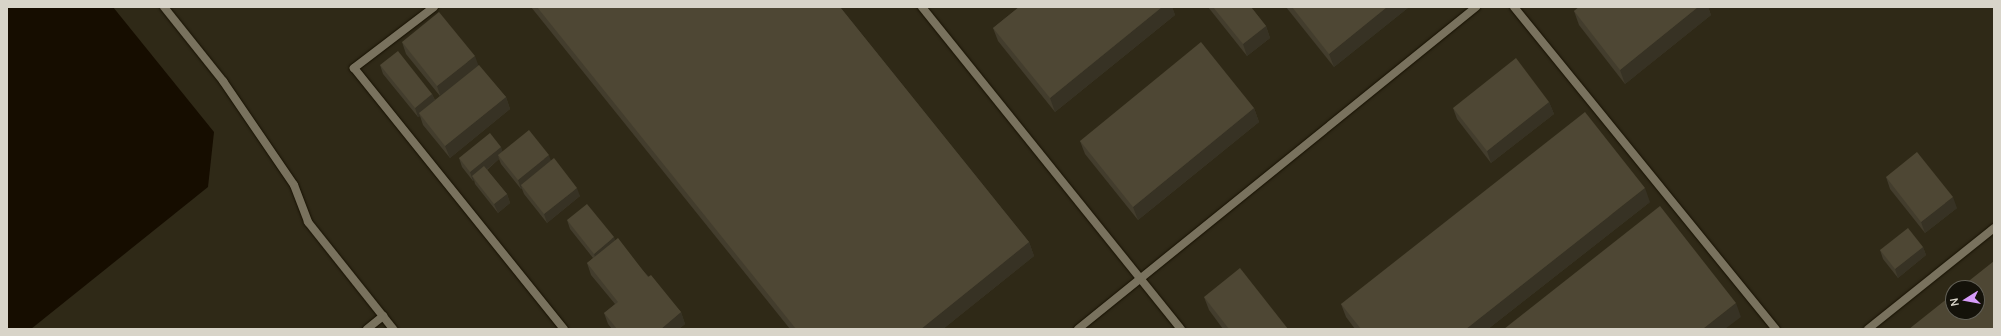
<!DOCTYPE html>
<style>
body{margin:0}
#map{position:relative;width:2001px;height:336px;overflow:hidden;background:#2f2917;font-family:Manrope,sans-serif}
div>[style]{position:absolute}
.water>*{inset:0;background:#160d00}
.roads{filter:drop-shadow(0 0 1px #171102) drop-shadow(0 0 1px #171102)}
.service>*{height:8px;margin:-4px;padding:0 4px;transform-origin:4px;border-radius:4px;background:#79725e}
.wall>*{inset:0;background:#433d2d}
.shaded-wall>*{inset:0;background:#373224}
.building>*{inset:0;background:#4e4734}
span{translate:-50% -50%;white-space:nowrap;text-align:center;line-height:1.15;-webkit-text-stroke:3px #14120a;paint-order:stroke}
.frame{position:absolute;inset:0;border:8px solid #d8d4c9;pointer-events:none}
.north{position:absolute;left:1945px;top:280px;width:40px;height:40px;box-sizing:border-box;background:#14120a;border:1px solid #626056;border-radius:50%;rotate:259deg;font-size:11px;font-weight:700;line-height:16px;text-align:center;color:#d8d4c9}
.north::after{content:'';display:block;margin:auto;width:14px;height:18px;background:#d69bfa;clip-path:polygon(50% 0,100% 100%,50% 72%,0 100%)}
</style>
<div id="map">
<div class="water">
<div style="clip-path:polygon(7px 7px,113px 7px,214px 132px,208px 187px,31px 329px,7px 329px)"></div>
</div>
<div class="roads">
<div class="service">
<div style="left:164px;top:7px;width:95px;rotate:51.4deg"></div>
<div style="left:223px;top:81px;width:126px;rotate:55.7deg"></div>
<div style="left:294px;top:185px;width:40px;rotate:69deg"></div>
<div style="left:308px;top:222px;width:137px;rotate:51.5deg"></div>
<div style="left:434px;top:7px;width:101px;rotate:142.7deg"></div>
<div style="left:354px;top:68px;width:335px;rotate:51.2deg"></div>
<div style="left:922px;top:7px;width:413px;rotate:51.2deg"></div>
<div style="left:1514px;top:7px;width:415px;rotate:50.9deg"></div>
<div style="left:367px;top:329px;width:21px;rotate:-39deg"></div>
<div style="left:1078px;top:329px;width:512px;rotate:-38.97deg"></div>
<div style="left:1868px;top:329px;width:161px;rotate:-38.7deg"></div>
</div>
</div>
<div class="wall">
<div style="clip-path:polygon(531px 7px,840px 7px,1029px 242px,1034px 256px,943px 329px,790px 329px)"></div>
<div style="clip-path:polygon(1019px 7px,1172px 7px,1175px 15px,1055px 112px,998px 41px,993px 28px)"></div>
<div style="clip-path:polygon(1208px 7px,1251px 7px,1266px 26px,1270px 38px,1247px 56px)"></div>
<div style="clip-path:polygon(1286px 7px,1409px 7px,1334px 67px)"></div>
<div style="clip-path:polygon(1579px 7px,1708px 7px,1711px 15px,1625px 84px,1579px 25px,1574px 11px)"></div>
<div style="clip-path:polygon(402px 42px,478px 65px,506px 97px,510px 109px,450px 158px,423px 125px,420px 116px,418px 117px,383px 74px,380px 65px,432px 94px,435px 100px,440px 96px,406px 54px)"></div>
<div style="clip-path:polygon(1549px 102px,1554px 114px,1491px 163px,1457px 119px,1453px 108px)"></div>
<div style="clip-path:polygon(1254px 108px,1259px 122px,1138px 220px,1085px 154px,1080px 141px)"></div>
<div style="clip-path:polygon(501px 147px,502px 152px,551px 160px,580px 196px,547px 223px,524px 194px,522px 189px,521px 189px,501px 164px,499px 159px,487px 170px,507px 194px,510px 203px,498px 213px,475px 184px,474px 180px,473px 181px,462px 167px,459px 158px)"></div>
<div style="clip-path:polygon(1886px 177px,1957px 208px,1925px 233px,1890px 189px)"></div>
<div style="clip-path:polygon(1650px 202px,1488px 329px,1355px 329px,1346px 317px,1341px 304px)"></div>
<div style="clip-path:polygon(567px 220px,615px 240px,681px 312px,685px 324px,679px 329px,612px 329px,608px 324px,604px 313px,615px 304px,591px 275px,587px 263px,593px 258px,570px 229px)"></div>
<div style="clip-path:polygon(1923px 247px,1926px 255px,1898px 278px,1883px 259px,1880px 250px)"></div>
<div style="clip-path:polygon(1204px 297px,1288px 329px,1223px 329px,1209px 310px)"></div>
</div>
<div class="shaded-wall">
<div style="clip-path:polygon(1162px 7px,1172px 7px,1175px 15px,1055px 112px,1050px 98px)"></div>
<div style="clip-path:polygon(1387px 7px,1409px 7px,1334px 67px,1329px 54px)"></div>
<div style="clip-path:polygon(1698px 7px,1708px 7px,1711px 15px,1625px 84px,1620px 70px)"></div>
<div style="clip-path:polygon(1266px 26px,1270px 38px,1247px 56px,1243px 44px)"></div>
<div style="clip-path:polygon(475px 56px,479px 67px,441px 98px,437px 86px)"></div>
<div style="clip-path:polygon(432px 94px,436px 103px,419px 113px,420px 116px,418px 117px,415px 108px)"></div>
<div style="clip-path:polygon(506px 97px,510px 109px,450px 158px,445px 146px)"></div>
<div style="clip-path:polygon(1549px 102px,1554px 114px,1491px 163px,1487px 151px)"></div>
<div style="clip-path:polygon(1254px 108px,1259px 122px,1138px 220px,1133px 207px)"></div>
<div style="clip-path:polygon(501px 147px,504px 156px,498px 155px,499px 159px,475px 179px,472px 176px,474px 180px,473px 181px,470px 172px)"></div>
<div style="clip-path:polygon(549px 155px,552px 164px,521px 185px,522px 189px,521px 189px,518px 180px)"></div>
<div style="clip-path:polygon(577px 188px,580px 196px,547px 223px,544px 214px)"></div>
<div style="clip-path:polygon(1645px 188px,1650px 202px,1488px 329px,1466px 329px)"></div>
<div style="clip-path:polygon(507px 194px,510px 203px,498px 213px,494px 204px)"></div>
<div style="clip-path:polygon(1953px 197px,1957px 208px,1925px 233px,1921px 222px)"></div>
<div style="clip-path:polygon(614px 237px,618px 246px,597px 263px,594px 254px)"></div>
<div style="clip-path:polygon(1029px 242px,1034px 256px,943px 329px,921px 329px)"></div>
<div style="clip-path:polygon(1923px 247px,1926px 255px,1898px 278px,1895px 269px)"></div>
<div style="clip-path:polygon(1736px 303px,1741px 317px,1725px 329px,1703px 329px)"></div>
<div style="clip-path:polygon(681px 312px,685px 324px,679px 329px,661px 329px)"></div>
</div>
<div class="building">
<div style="clip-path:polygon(537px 7px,840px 7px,1029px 242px,921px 329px,796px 329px)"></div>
<div style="clip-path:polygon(1019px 7px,1162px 7px,1050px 98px,993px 28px)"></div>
<div style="clip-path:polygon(1213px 7px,1251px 7px,1266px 26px,1243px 44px)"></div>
<div style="clip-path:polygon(1292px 7px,1387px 7px,1329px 54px)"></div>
<div style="clip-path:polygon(1579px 7px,1698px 7px,1620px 70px,1574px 11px)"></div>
<div style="clip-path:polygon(439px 12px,475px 56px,437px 86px,402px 42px)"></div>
<div style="clip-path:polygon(1201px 42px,1254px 108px,1133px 207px,1080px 141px)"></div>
<div style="clip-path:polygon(398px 51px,432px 94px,415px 108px,380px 65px)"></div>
<div style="clip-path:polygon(1516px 58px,1549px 102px,1487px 151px,1453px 108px)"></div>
<div style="clip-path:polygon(479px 65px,506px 97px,445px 146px,419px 113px)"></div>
<div style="clip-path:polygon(1585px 112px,1645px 188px,1466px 329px,1361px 329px,1341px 304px)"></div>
<div style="clip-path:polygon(529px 130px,549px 155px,518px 180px,498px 155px)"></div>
<div style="clip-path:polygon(490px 133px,501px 147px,470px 172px,459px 158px)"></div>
<div style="clip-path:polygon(1917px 152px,1953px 197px,1921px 222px,1886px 177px)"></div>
<div style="clip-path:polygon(554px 158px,577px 188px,544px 214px,521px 185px)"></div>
<div style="clip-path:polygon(484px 166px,507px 194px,494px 204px,472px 176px)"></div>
<div style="clip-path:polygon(587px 204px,614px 237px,594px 254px,567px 220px)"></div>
<div style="clip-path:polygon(1660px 206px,1736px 303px,1703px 329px,1504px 329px)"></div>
<div style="clip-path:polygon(1908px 228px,1923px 247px,1895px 269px,1880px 250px)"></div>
<div style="clip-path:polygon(618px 238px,648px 277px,651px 275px,681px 312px,661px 329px,617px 329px,604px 313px,618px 302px,587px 263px)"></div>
<div style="clip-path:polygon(1994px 261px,1994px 329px,1909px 329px,1953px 294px,1953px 312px,1977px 312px,1977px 288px,1960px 288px)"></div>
<div style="clip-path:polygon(1240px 268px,1288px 329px,1229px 329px,1204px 297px)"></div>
</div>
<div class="frame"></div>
<div class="north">N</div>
</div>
